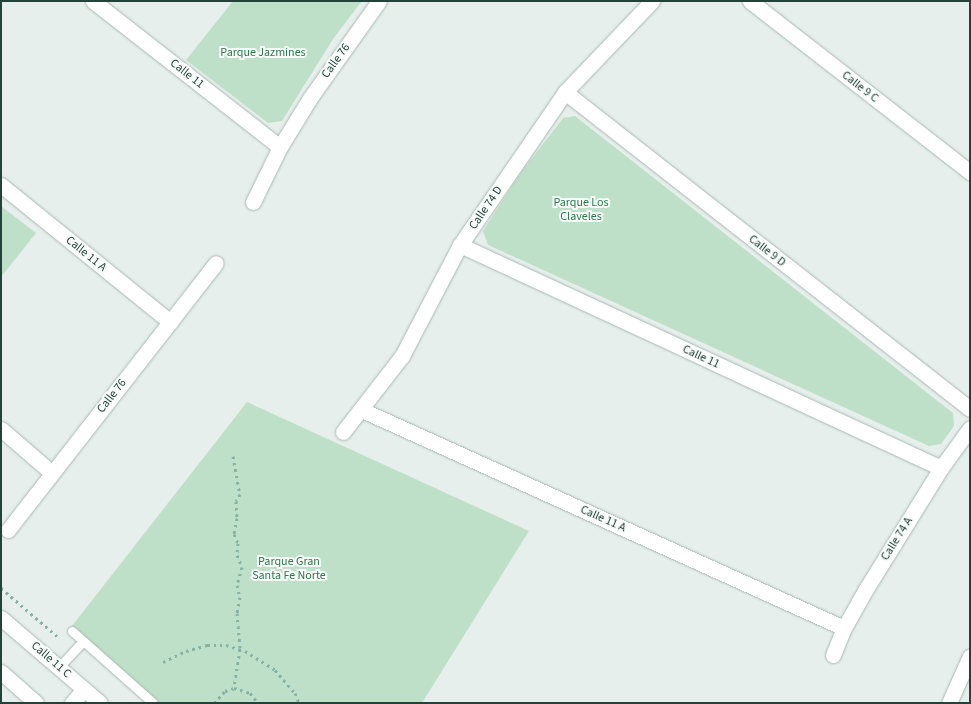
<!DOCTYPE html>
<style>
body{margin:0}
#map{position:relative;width:971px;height:704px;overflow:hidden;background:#e6efeb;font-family:"Source Sans 3",sans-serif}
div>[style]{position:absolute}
.green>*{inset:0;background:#bfe0c8}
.path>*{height:3px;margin-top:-1.5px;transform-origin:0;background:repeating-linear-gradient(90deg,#86b3a5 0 2.5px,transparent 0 6.5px)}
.roads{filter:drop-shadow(0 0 1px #a8b8b2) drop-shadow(0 0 1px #a8b8b2)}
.service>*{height:9px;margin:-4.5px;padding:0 4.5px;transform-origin:4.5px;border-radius:4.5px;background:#fff}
.minor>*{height:15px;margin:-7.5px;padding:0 7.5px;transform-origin:7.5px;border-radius:7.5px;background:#fff}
.tertiary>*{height:15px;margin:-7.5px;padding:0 7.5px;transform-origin:7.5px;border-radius:7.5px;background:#fff}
.secondary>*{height:15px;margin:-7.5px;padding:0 7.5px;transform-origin:7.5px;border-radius:7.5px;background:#fff}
span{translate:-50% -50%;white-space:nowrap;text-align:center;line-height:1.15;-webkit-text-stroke:4px #f7fbf9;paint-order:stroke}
.park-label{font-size:12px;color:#2d7a4b}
.street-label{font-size:12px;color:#24423a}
.frame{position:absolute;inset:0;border:2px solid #24423a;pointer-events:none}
</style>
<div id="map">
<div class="green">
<div style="clip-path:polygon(233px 1px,362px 1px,333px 39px,282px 121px,268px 123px,186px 60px)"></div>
<div style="clip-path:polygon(575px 116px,953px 413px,954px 426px,941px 444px,929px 446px,488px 245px,483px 231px,519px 175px,563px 118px)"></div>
<div style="clip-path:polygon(1px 206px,36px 233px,1px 277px)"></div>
<div style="clip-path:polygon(247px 402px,529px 531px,422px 703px,149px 703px,68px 631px)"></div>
</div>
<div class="path">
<div style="left:233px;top:456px;width:39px;rotate:80deg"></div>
<div style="left:240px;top:494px;width:8px;rotate:120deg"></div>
<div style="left:236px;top:501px;width:17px;rotate:87deg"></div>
<div style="left:237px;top:518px;width:16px;rotate:101deg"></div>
<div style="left:234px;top:534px;width:10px;rotate:66deg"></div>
<div style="left:238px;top:543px;width:12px;rotate:95deg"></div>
<div style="left:237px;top:555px;width:13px;rotate:67deg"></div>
<div style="left:242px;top:567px;width:19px;rotate:106deg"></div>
<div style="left:237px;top:585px;width:12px;rotate:76deg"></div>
<div style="left:240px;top:597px;width:16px;rotate:101deg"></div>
<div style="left:237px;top:613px;width:36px;rotate:85deg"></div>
<div style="left:240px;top:649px;width:39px;rotate:99deg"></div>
<div style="left:1px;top:588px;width:75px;rotate:40.7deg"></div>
<div style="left:163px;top:662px;width:25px;rotate:-26deg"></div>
<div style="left:186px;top:651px;width:22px;rotate:-16deg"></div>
<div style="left:207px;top:645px;width:19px"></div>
<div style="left:226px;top:645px;width:20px;rotate:18deg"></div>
<div style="left:245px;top:651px;width:36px;rotate:32deg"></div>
<div style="left:275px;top:670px;width:30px;rotate:49deg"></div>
<div style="left:295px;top:693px;width:11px;rotate:68deg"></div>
<div style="left:214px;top:703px;width:16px;rotate:-47deg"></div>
<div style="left:225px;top:691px;width:9px;rotate:-18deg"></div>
<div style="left:234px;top:688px;width:17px;rotate:17deg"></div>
<div style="left:250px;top:693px;width:13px;rotate:51deg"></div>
</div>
<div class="roads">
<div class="service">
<div style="left:72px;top:631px;width:108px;rotate:41.6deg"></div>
<div style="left:59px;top:667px;width:35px;rotate:-47deg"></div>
</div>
<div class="minor">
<div style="left:93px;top:1px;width:237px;rotate:38deg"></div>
<div style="left:750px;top:1px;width:279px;rotate:37.9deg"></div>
<div style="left:565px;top:92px;width:514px;rotate:38.05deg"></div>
<div style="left:1px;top:185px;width:218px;rotate:39deg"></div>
<div style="left:253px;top:202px;width:61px;rotate:-63.9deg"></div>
<div style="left:280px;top:147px;width:57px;rotate:-58.5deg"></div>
<div style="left:310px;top:98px;width:119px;rotate:-54.6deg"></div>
<div style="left:460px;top:245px;width:530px;rotate:24.87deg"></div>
<div style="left:362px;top:410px;width:529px;rotate:24.34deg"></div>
<div style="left:1px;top:429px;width:67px;rotate:40.8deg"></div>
<div style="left:343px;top:432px;width:96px;rotate:-52.2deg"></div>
<div style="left:402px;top:356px;width:125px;rotate:-62.4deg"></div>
<div style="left:460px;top:245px;width:186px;rotate:-55.5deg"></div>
<div style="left:565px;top:92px;width:126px;rotate:-46.3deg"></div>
<div style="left:8px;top:530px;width:338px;rotate:-52.1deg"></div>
<div style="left:833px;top:655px;width:29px;rotate:-68deg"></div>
<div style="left:844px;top:628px;width:45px;rotate:-60.6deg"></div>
<div style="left:866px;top:589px;width:142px;rotate:-58.2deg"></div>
<div style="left:941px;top:468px;width:49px;rotate:-54.1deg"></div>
<div style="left:72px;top:703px;width:18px;rotate:-49deg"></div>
</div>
<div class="tertiary">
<div style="left:949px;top:703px;width:51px;rotate:-65.9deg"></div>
</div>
<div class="secondary">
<div style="left:1px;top:618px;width:130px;rotate:40.6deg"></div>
<div style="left:1px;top:672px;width:47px;rotate:41.5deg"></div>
</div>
</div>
<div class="park-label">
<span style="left:263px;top:53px">Parque Jazmines</span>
<span style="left:581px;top:210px">Parque Los<br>Claveles</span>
<span style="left:289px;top:569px">Parque Gran<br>Santa Fe Norte</span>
</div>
<div class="street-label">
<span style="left:336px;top:61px;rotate:-54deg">Calle 76</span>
<span style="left:187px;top:74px;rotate:38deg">Calle 11</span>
<span style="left:860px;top:87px;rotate:38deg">Calle 9 C</span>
<span style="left:486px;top:208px;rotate:-56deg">Calle 74 D</span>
<span style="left:767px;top:251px;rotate:38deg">Calle 9 D</span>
<span style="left:86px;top:254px;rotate:39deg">Calle 11 A</span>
<span style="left:701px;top:357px;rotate:25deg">Calle 11</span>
<span style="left:112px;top:396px;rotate:-52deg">Calle 76</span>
<span style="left:603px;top:519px;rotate:24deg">Calle 11 A</span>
<span style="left:897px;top:539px;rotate:-58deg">Calle 74 A</span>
<span style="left:51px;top:660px;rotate:41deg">Calle 11 C</span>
</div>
<div class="frame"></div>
</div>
